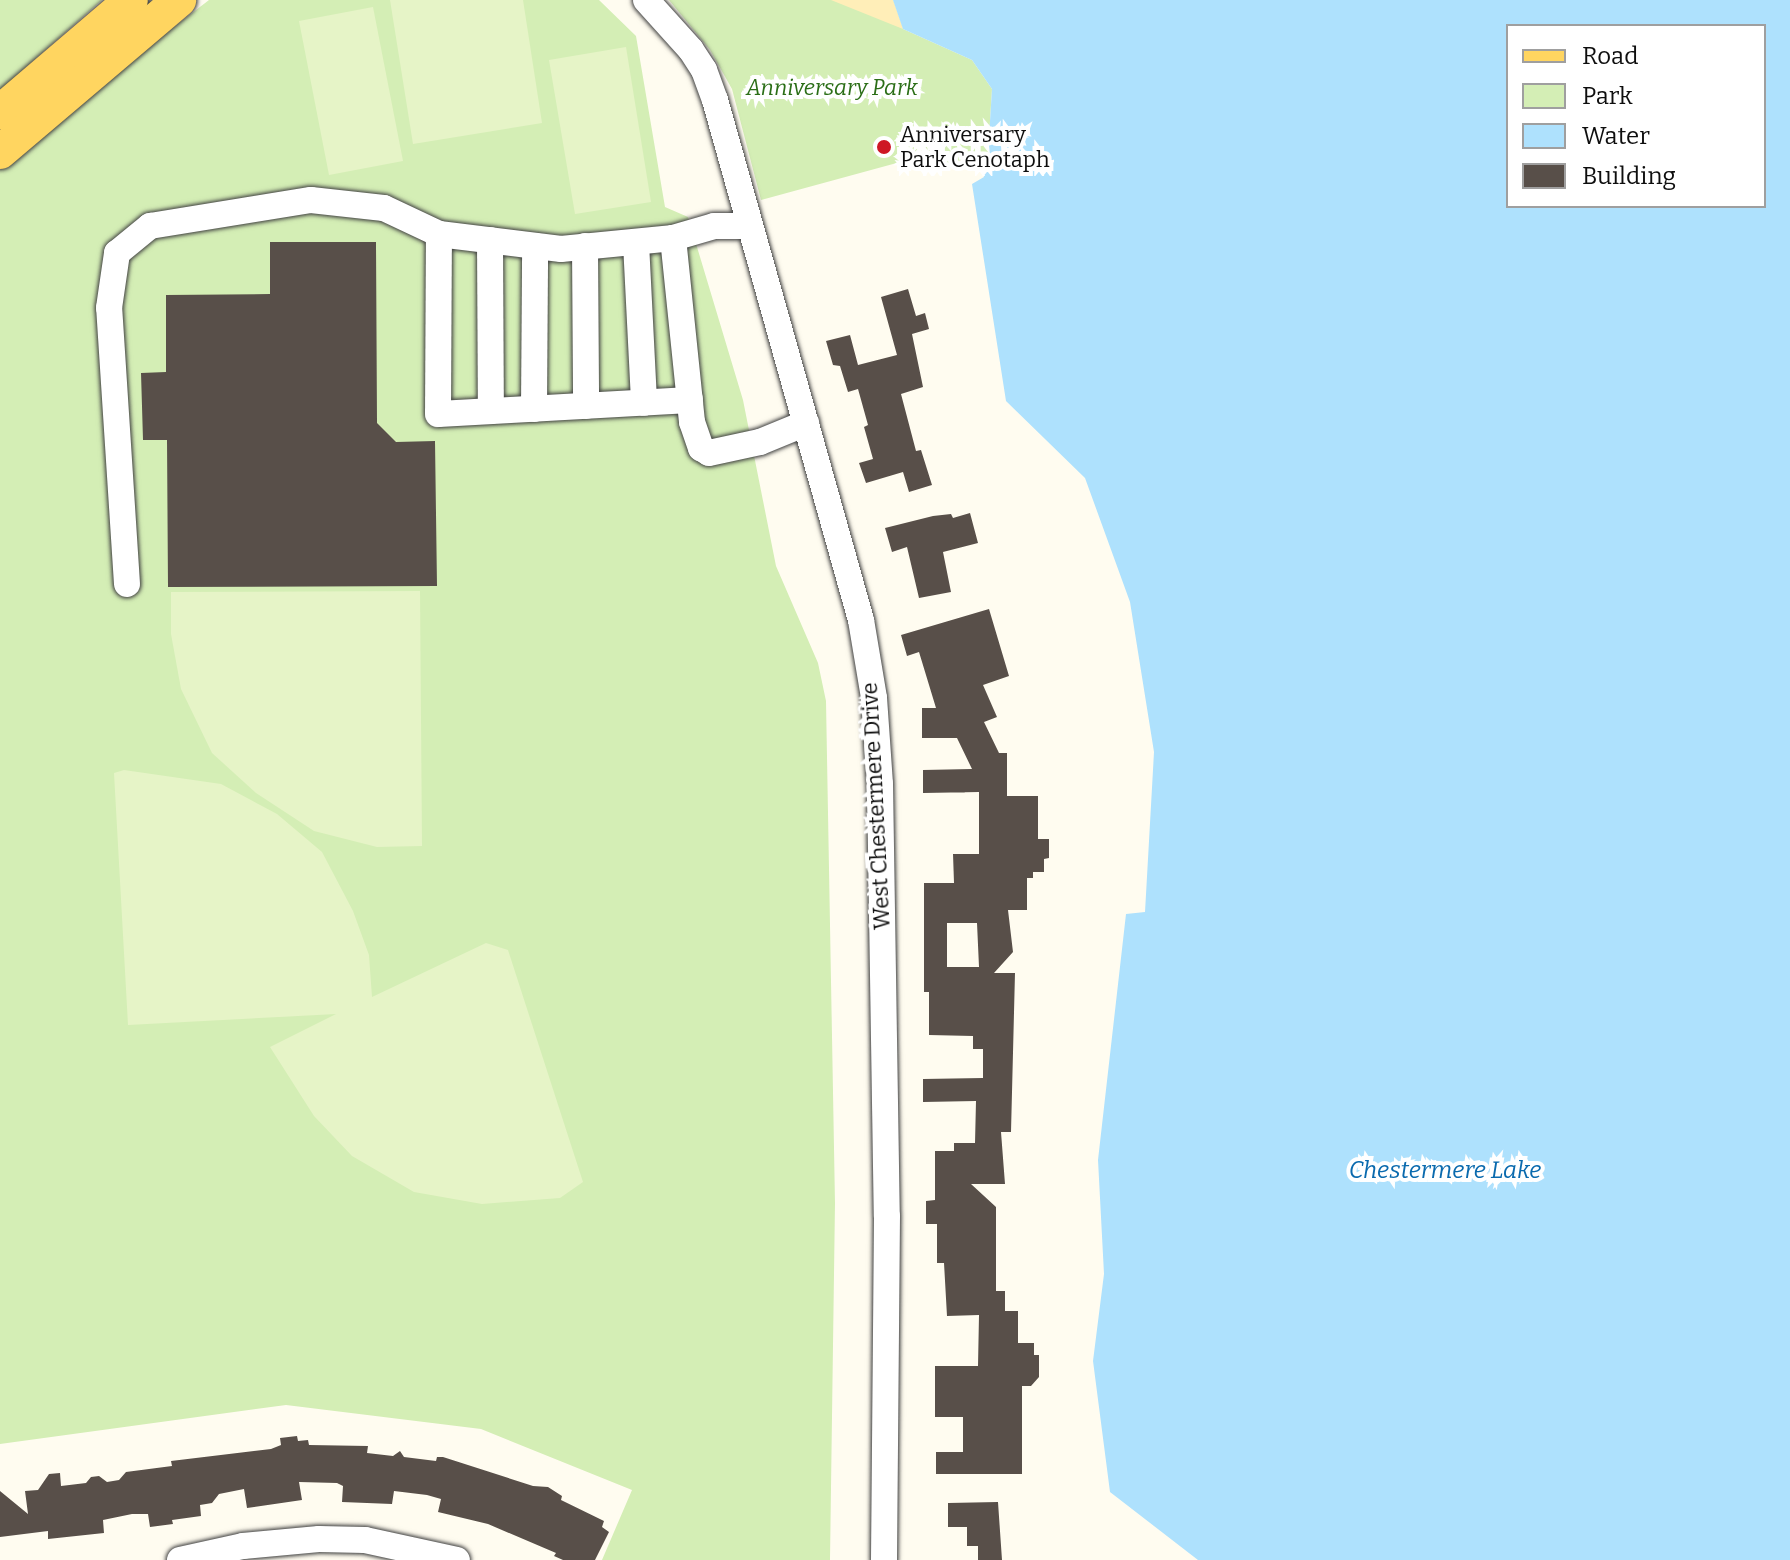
<!DOCTYPE html>
<style>
body{margin:0}
#map{position:relative;width:1790px;height:1560px;overflow:hidden;background:#fffcf0;font-family:Bitter,serif}
div>[style]{position:absolute}
.green>*{inset:0;background:#d4eeb5}
.sand>*{inset:0;background:#ffeeb8}
.pitch>*{inset:0;background:#e6f4c7}
.water>*{inset:0;background:#aee1fd}
.building>*{inset:0;background:#584f49}
.roads{filter:drop-shadow(0 0 2px #414141) drop-shadow(0 0 2px #414141)}
.minor>*{height:26px;margin:-13px;padding:0 13px;transform-origin:13px;border-radius:13px;background:#fff}
.major>*{height:34px;margin:-17px;padding:0 17px;transform-origin:17px;border-radius:17px;background:#ffd560}
.dots>*{width:22px;height:22px;translate:-50% -50%;box-sizing:border-box;border:4px solid #fff;border-radius:50%}
span{translate:-50% -50%;white-space:nowrap;text-align:center;line-height:1.15;-webkit-text-stroke:8px #fff;paint-order:stroke}
.park-label{font-size:22px;color:#2b6e17;font-style:italic}
.poi-label{font-size:22px;color:#0e0e0e}
.left{translate:0 -50%;text-align:left}
.street-label{font-size:22px;color:#0e0e0e}
.water-label{font-size:24px;color:#0a6aae;font-style:italic}
.legend{position:absolute;left:1506px;top:24px;width:260px;height:184px;box-sizing:border-box;background:#fff;border:2px solid #9f9f9f;margin:0;padding:10px 14px;list-style:none;font-size:24px;color:#0e0e0e}
.legend li{display:flex;align-items:center;gap:16px;height:40px}
.legend b{width:40px;border:2px solid #9f9f9f}
</style>
<div id="map">
<div class="green">
<div style="clip-path:polygon(0 0,102px 0,0 90px)"></div>
<div style="clip-path:polygon(209px 0,599px 0,636px 36px,665px 207px,688px 217px,743px 400px,776px 566px,818px 663px,826px 701px,835px 1203px,830px 1560px,602px 1560px,632px 1490px,481px 1429px,286px 1405px,0 1444px,0 170px,89px 93px)"></div>
<div style="clip-path:polygon(669px 0,893px 0,903px 29px,972px 60px,992px 89px,988px 153px,942px 165px,937px 152px,761px 200px,732px 89px,710px 50px)"></div>
</div>
<div class="sand">
<div style="clip-path:polygon(831px 0,893px 0,903px 29px)"></div>
</div>
<div class="pitch">
<div style="clip-path:polygon(390px 0,523px 0,542px 123px,413px 144px)"></div>
<div style="clip-path:polygon(373px 7px,403px 161px,329px 175px,299px 21px)"></div>
<div style="clip-path:polygon(626px 47px,651px 202px,575px 214px,549px 60px)"></div>
<div style="clip-path:polygon(420px 591px,422px 846px,377px 847px,314px 831px,256px 793px,212px 753px,181px 689px,171px 634px,171px 592px)"></div>
<div style="clip-path:polygon(124px 770px,221px 784px,277px 814px,322px 852px,353px 911px,369px 955px,372px 997px,486px 943px,508px 950px,583px 1182px,560px 1198px,482px 1204px,414px 1192px,352px 1156px,314px 1116px,270px 1047px,336px 1014px,128px 1025px,114px 773px)"></div>
</div>
<div class="water">
<div style="clip-path:polygon(evenodd,893px 0,1790px 0,1790px 1560px,1198px 1560px,1110px 1492px,1093px 1361px,1104px 1274px,1098px 1160px,1126px 914px,1145px 912px,1154px 752px,1130px 602px,1085px 478px,1006px 401px,972px 184px,984px 177px,980px 158px,988px 153px,992px 89px,972px 60px,903px 29px,893px 0,1508px 26px,1764px 26px,1764px 206px,1508px 206px,1508px 26px)"></div>
</div>
<div class="building">
<div style="clip-path:polygon(270px 242px,376px 242px,377px 423px,396px 442px,435px 441px,437px 586px,168px 587px,167px 440px,143px 440px,141px 373px,166px 372px,166px 295px,270px 294px)"></div>
<div style="clip-path:polygon(908px 289px,916px 316px,925px 313px,929px 329px,912px 334px,923px 387px,901px 394px,916px 451px,921px 450px,932px 485px,909px 492px,903px 472px,866px 483px,859px 463px,873px 459px,864px 427px,868px 425px,858px 389px,848px 392px,840px 366px,833px 365px,826px 341px,850px 335px,858px 365px,897px 355px,881px 297px)"></div>
<div style="clip-path:polygon(970px 513px,978px 543px,943px 552px,951px 592px,919px 598px,907px 547px,892px 552px,885px 528px,933px 516px,951px 514px,953px 518px)"></div>
<div style="clip-path:polygon(evenodd,989px 609px,1009px 676px,983px 685px,997px 717px,984px 722px,999px 753px,1007px 753px,1007px 796px,1038px 796px,1038px 839px,1049px 839px,1049px 858px,1044px 859px,1044px 872px,1033px 872px,1033px 878px,1027px 878px,1027px 910px,1008px 910px,1013px 952px,994px 973px,1015px 973px,1011px 1132px,1001px 1132px,1005px 1184px,971px 1184px,996px 1207px,996px 1291px,1005px 1291px,1005px 1311px,1018px 1311px,1018px 1343px,1034px 1343px,1034px 1355px,1039px 1355px,1039px 1377px,1031px 1386px,1022px 1386px,1022px 1474px,936px 1474px,936px 1452px,963px 1452px,963px 1417px,935px 1417px,935px 1366px,978px 1366px,979px 1315px,947px 1316px,944px 1263px,937px 1263px,937px 1224px,926px 1224px,926px 1201px,935px 1200px,935px 1151px,954px 1151px,954px 1143px,975px 1143px,976px 1101px,923px 1102px,923px 1079px,983px 1078px,983px 1049px,973px 1049px,973px 1036px,929px 1035px,929px 992px,924px 992px,924px 883px,954px 883px,953px 854px,979px 854px,979px 792px,923px 793px,923px 770px,972px 769px,957px 738px,922px 738px,922px 708px,936px 708px,919px 652px,907px 656px,901px 635px,989px 609px,947px 923px,977px 923px,979px 967px,947px 967px,947px 923px)"></div>
<div style="clip-path:polygon(297px 1436px,298px 1441px,308px 1440px,309px 1445px,368px 1446px,367px 1453px,393px 1456px,400px 1451px,404px 1457px,436px 1461px,437px 1457px,443px 1457px,533px 1486px,548px 1487px,562px 1496px,561px 1500px,604px 1521px,602px 1527px,609px 1532px,595px 1560px,563px 1560px,554px 1556px,556px 1553px,488px 1524px,438px 1512px,441px 1499px,427px 1495px,394px 1491px,392px 1504px,342px 1502px,343px 1486px,337px 1483px,299px 1482px,302px 1500px,247px 1508px,244px 1489px,219px 1494px,212px 1503px,200px 1505px,201px 1516px,172px 1520px,173px 1524px,150px 1527px,148px 1514px,132px 1514px,103px 1520px,104px 1533px,48px 1539px,48px 1531px,0 1537px,0 1491px,28px 1514px,25px 1491px,38px 1490px,49px 1474px,60px 1473px,61px 1486px,86px 1483px,91px 1477px,99px 1476px,107px 1482px,119px 1480px,126px 1472px,172px 1466px,171px 1461px,271px 1449px,281px 1445px,280px 1438px)"></div>
<div style="clip-path:polygon(998px 1502px,1002px 1560px,978px 1560px,978px 1546px,967px 1546px,967px 1527px,948px 1527px,948px 1503px)"></div>
</div>
<div class="roads">
<div class="minor">
<div style="left:646px;top:0;width:67px;rotate:48deg"></div>
<div style="left:691px;top:50px;width:24px;rotate:57deg"></div>
<div style="left:704px;top:70px;width:32px;rotate:70deg"></div>
<div style="left:715px;top:100px;width:540px;rotate:74.32deg"></div>
<div style="left:861px;top:620px;width:79px;rotate:80.5deg"></div>
<div style="left:874px;top:698px;width:86px;rotate:86deg"></div>
<div style="left:880px;top:784px;width:432px;rotate:89.1deg"></div>
<div style="left:887px;top:1216px;width:344px;rotate:90.5deg"></div>
<div style="left:673px;top:238px;width:185px;rotate:84.1deg"></div>
<div style="left:692px;top:422px;width:28px;rotate:71deg"></div>
<div style="left:701px;top:448px;width:9px;rotate:32deg"></div>
<div style="left:709px;top:453px;width:52px;rotate:-12.2deg"></div>
<div style="left:760px;top:442px;width:50px;rotate:-22.4deg"></div>
<div style="left:490px;top:240px;width:171px;rotate:89.7deg"></div>
<div style="left:636px;top:243px;width:160px;rotate:87.1deg"></div>
<div style="left:585px;top:246px;width:160px;rotate:89.6deg"></div>
<div style="left:690px;top:400px;width:252px;rotate:176.8deg"></div>
<div style="left:438px;top:414px;width:180px;rotate:-89.7deg"></div>
<div style="left:439px;top:234px;width:123px;rotate:7deg"></div>
<div style="left:561px;top:249px;width:113px;rotate:-5.6deg"></div>
<div style="left:673px;top:238px;width:43px;rotate:-16.3deg"></div>
<div style="left:714px;top:226px;width:33px"></div>
<div style="left:534px;top:409px;width:163px;rotate:-89.6deg"></div>
<div style="left:127px;top:584px;width:277px;rotate:-93.7deg"></div>
<div style="left:109px;top:308px;width:56px;rotate:-81.7deg"></div>
<div style="left:117px;top:253px;width:43px;rotate:-39.3deg"></div>
<div style="left:150px;top:226px;width:163px;rotate:-9.2deg"></div>
<div style="left:311px;top:200px;width:73px;rotate:6.3deg"></div>
<div style="left:384px;top:208px;width:61px;rotate:25.3deg"></div>
<div style="left:180px;top:1560px;width:65px;rotate:-12.5deg"></div>
<div style="left:243px;top:1546px;width:76px;rotate:-5.3deg"></div>
<div style="left:319px;top:1539px;width:46px;rotate:1.2deg"></div>
<div style="left:365px;top:1540px;width:94px;rotate:12.3deg"></div>
</div>
<div class="major">
<div style="left:0;top:112px;width:172px;rotate:-40.5deg"></div>
<div style="left:0;top:152px;width:235px;rotate:-40.3deg"></div>
</div>
</div>
<div class="dots">
<div style="left:884px;top:147px;background:#ce1724"></div>
</div>
<div class="park-label">
<span style="left:832px;top:88px">Anniversary Park</span>
</div>
<div class="poi-label">
<span class="left" style="left:900px;top:147px">Anniversary<br>Park Cenotaph</span>
</div>
<div class="street-label">
<span style="left:876px;top:806px;rotate:-93deg">West Chestermere Drive</span>
</div>
<div class="water-label">
<span style="left:1445px;top:1171px">Chestermere Lake</span>
</div>
<ul class="legend">
<li><b style="height:10px;background:#ffd560"></b>Road</li>
<li><b style="height:22px;background:#d4eeb5"></b>Park</li>
<li><b style="height:22px;background:#aee1fd"></b>Water</li>
<li><b style="height:22px;background:#584f49"></b>Building</li>
</ul>
</div>
